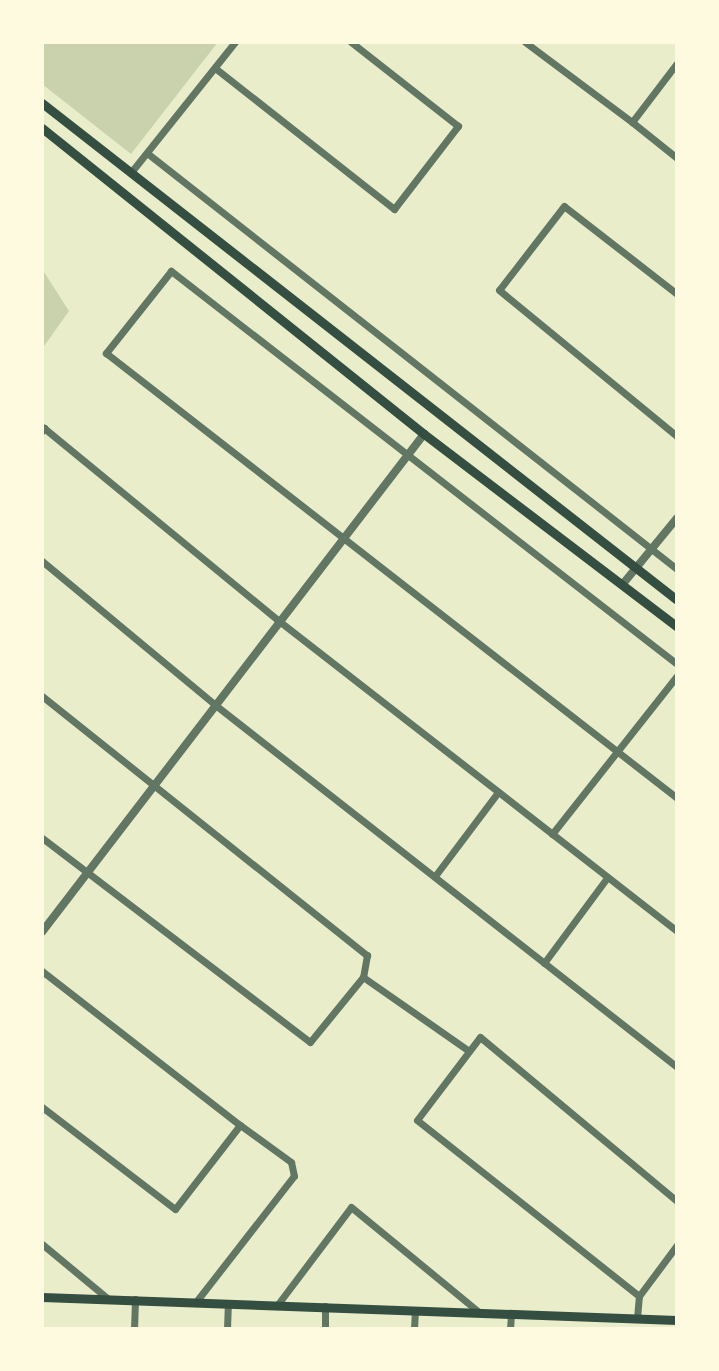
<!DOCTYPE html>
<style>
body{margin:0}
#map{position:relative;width:719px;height:1371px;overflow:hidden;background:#e9edc9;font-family:Manrope,sans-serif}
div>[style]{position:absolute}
.green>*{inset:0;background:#cad2ad}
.minor>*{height:7px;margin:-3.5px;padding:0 3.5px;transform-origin:3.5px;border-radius:3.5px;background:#617663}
.tertiary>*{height:8px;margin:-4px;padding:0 4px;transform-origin:4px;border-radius:4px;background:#617663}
.secondary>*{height:9px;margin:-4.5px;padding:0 4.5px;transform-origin:4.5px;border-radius:4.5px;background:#344e41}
span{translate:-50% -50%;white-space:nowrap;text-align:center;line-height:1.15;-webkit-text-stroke:8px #fefae0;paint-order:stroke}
.frame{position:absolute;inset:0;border:44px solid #fefae0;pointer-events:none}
</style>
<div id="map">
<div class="green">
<div style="clip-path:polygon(42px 42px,218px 42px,131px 154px,42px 84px)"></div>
<div style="clip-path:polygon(42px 269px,69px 311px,42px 349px)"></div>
</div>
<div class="minor">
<div style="left:525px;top:42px;width:134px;rotate:36.8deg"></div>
<div style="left:677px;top:63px;width:74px;rotate:127.3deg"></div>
<div style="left:632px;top:122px;width:58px;rotate:38.7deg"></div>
<div style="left:215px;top:68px;width:228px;rotate:38.2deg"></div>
<div style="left:394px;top:209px;width:105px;rotate:-52.4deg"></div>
<div style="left:458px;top:126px;width:136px;rotate:-141.9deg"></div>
<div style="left:147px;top:153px;width:674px;rotate:38.13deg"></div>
<div style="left:132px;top:171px;width:165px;rotate:-51.4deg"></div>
<div style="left:677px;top:294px;width:143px;rotate:-142.1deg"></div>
<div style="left:564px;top:206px;width:106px;rotate:127.7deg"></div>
<div style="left:499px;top:290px;width:230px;rotate:39.4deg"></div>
<div style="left:42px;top:431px;width:4px;rotate:-56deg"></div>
<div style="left:44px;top:428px;width:304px;rotate:39.4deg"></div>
<div style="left:279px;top:621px;width:504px;rotate:37.91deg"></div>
<div style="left:42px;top:561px;width:224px;rotate:39.7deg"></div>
<div style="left:214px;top:704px;width:588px;rotate:38.1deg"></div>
<div style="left:677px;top:664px;width:641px;rotate:-142.16deg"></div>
<div style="left:171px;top:271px;width:105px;rotate:128.4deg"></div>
<div style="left:106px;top:353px;width:724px;rotate:37.93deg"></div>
<div style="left:42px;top:696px;width:416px;rotate:38.6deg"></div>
<div style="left:367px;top:955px;width:22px;rotate:100deg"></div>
<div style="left:363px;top:977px;width:84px;rotate:129.2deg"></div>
<div style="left:310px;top:1042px;width:337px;rotate:-142.7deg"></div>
<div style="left:552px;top:834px;width:201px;rotate:-51.7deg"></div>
<div style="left:435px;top:876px;width:105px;rotate:-53.1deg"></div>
<div style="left:544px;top:963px;width:106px;rotate:-53.5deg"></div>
<div style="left:42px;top:971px;width:251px;rotate:37.9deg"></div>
<div style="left:240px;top:1125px;width:106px;rotate:127.7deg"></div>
<div style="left:175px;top:1209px;width:168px;rotate:-142.5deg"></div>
<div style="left:363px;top:977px;width:129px;rotate:34.9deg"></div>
<div style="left:42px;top:1244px;width:85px;rotate:39.7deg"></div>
<div style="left:639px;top:1296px;width:283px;rotate:-141.6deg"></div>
<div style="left:417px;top:1120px;width:104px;rotate:-52.8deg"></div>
<div style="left:480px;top:1037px;width:256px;rotate:39.8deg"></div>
<div style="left:195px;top:1303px;width:161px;rotate:-52.1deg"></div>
<div style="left:294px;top:1176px;width:14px;rotate:-102deg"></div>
<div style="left:291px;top:1162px;width:63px;rotate:-144deg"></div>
<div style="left:278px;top:1304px;width:121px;rotate:-53deg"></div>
<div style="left:351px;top:1207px;width:166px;rotate:39.4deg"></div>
<div style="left:637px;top:1318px;width:22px;rotate:-85deg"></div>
<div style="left:639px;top:1296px;width:64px;rotate:-53.3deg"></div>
<div style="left:134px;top:1329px;width:30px;rotate:-88deg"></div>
<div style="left:227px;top:1329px;width:26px;rotate:-88deg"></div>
<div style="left:325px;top:1329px;width:23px;rotate:-90deg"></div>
<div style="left:414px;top:1329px;width:19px;rotate:-87deg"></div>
<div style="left:510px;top:1329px;width:15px;rotate:-86deg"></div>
</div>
<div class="tertiary">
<div style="left:622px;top:585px;width:87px;rotate:-50.6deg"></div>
<div style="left:42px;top:932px;width:628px;rotate:-52.51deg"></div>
</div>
<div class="secondary">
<div style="left:42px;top:103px;width:806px;rotate:38.05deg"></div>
<div style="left:42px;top:128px;width:489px;rotate:38.7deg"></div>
<div style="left:424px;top:434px;width:318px;rotate:37.3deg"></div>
<div style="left:42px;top:1297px;width:635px;rotate:2.07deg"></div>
</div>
<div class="frame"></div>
</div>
